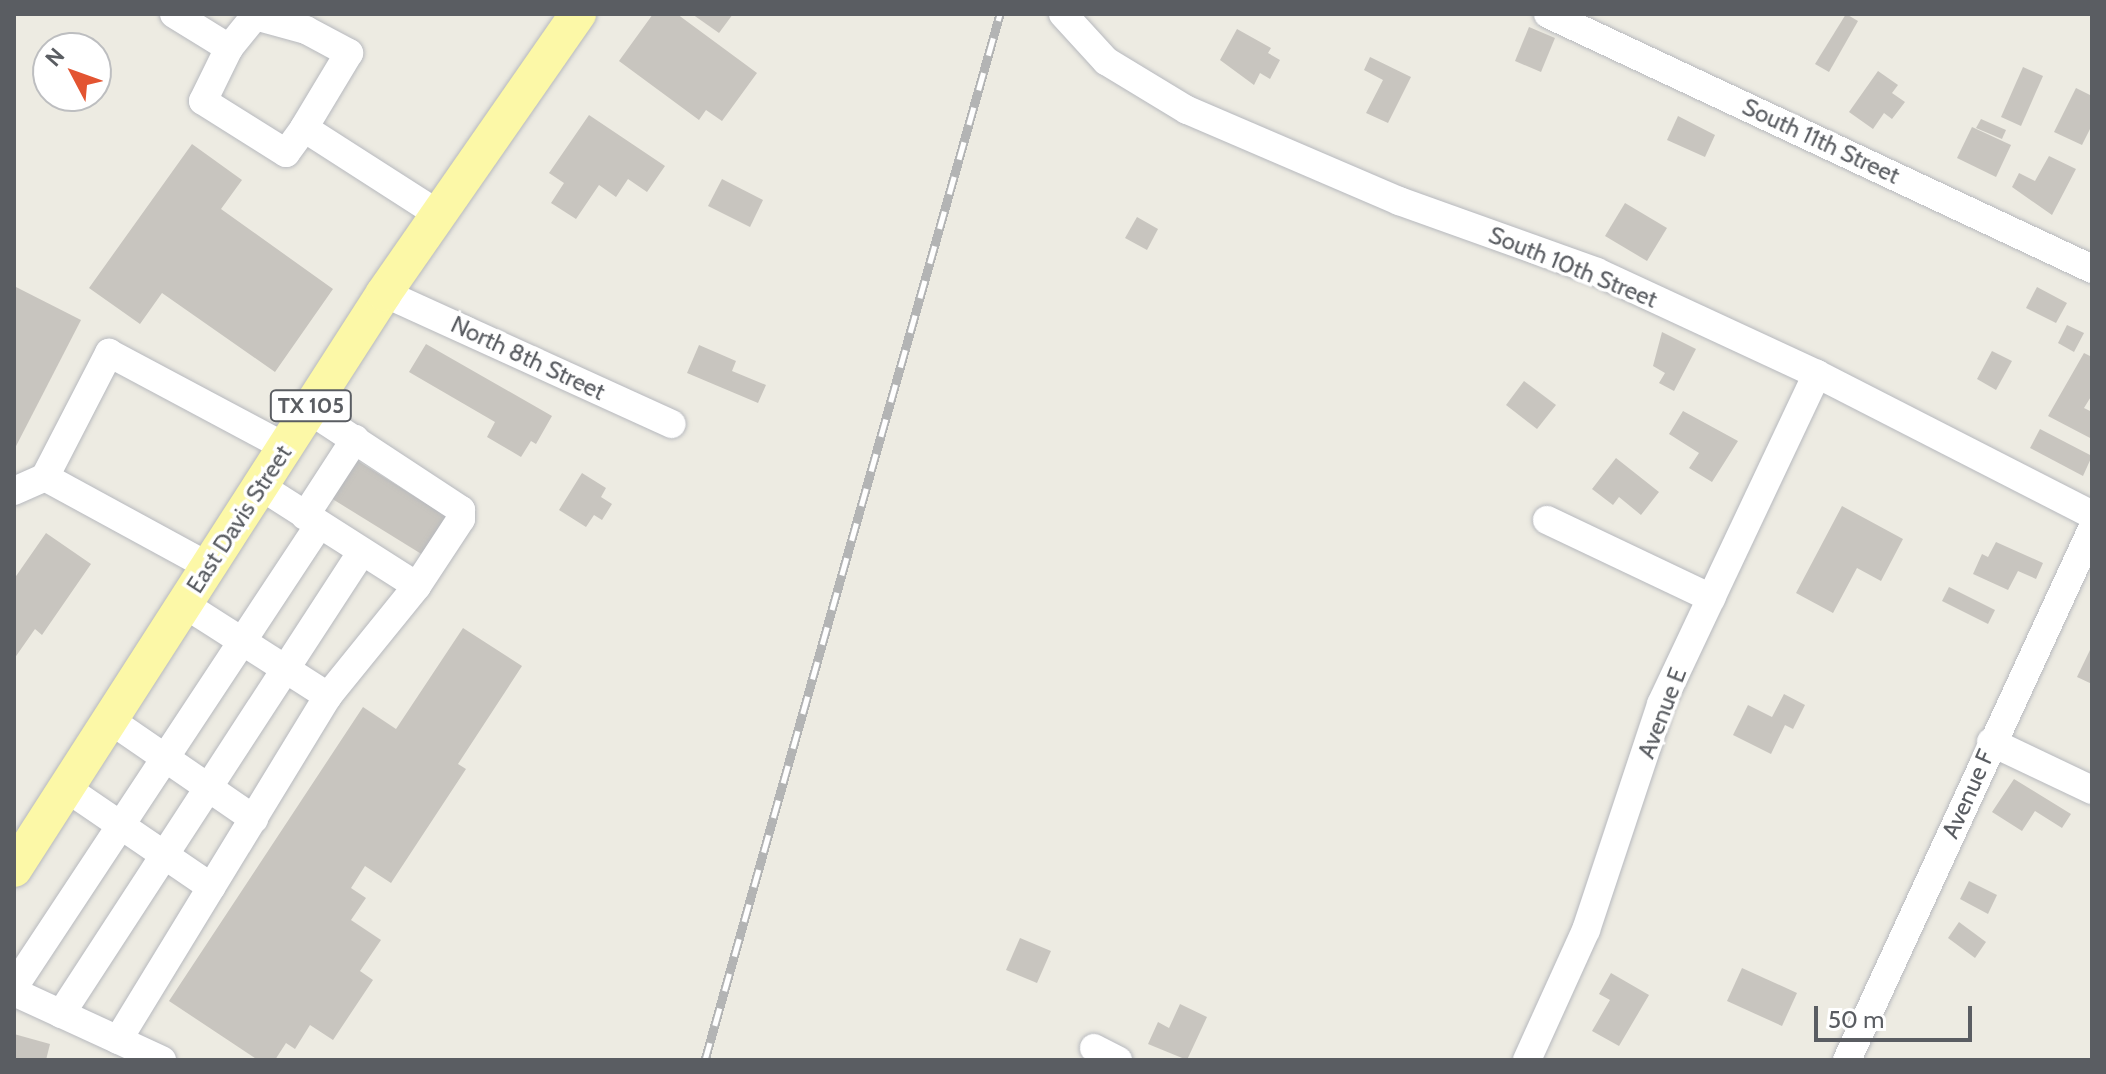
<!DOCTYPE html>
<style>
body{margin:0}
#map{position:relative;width:2106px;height:1074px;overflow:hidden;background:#edebe2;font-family:Cabin,sans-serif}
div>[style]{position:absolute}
.building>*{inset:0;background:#c8c5bf}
.roads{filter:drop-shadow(0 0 2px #b7b9be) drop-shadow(0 0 2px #b7b9be)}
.minor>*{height:28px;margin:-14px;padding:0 14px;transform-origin:14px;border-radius:14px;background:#fff}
.major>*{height:36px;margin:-18px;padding:0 18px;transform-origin:18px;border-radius:18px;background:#fcf8a7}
.rail>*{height:9px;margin-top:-4.5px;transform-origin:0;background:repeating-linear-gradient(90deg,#fff 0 18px,#b3b4b4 0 36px);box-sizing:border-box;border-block:2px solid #b3b4b4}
span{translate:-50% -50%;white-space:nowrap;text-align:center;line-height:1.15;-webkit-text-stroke:7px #fff;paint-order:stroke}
.shield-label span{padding:2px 6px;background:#fff;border:2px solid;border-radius:6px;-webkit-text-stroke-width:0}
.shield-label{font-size:22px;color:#5a5d62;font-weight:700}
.street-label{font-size:24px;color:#5a5d62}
.frame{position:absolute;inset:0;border:16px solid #5a5d62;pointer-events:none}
.north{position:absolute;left:32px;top:32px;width:80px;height:80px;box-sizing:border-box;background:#fff;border:2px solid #bdbec0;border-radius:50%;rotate:311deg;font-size:22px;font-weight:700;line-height:32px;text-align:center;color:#5a5d62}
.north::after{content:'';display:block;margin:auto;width:28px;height:36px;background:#e35431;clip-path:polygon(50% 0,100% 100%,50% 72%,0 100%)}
.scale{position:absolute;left:1814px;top:1006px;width:158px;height:36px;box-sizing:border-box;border:4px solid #5a5d62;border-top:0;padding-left:10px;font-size:24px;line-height:28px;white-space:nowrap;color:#5a5d62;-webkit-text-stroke:6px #fff;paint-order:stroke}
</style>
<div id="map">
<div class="building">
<div style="clip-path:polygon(653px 14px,677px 14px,757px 73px,722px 121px,706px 110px,699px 120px,619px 61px)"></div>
<div style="clip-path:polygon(692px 14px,733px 14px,719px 33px)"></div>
<div style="clip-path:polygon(1846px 14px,1858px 21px,1829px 72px,1815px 64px)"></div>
<div style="clip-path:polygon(1529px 27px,1555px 38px,1541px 72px,1515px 61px)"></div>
<div style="clip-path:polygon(1237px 29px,1271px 48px,1268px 53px,1280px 60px,1270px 79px,1260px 73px,1254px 85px,1220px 60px)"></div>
<div style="clip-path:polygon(1370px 57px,1411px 77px,1388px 123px,1366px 113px,1383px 80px,1364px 70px)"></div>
<div style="clip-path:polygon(2023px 67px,2043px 76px,2021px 126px,2001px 117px)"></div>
<div style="clip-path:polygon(1878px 71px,1898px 85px,1892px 93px,1905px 102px,1892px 119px,1884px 113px,1873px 129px,1849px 112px)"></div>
<div style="clip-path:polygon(2076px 88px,2092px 96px,2092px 125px,2082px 145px,2054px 132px)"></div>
<div style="clip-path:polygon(589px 115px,665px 166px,647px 192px,628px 179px,616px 197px,599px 185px,576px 219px,551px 203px,564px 183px,549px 173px)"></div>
<div style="clip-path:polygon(1678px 116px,1715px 135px,1705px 157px,1667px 140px)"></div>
<div style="clip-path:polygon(1981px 119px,2006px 130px,2002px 139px,1976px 128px)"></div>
<div style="clip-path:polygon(1972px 127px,2011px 145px,1996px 177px,1957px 158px)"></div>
<div style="clip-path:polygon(192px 144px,242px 180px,221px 209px,333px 289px,275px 372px,162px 293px,140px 324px,89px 288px)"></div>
<div style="clip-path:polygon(2049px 156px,2076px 169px,2052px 215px,2012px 187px,2019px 173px,2035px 181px)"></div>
<div style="clip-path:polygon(722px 179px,763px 200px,750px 227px,708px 206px)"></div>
<div style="clip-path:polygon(1625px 203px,1667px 228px,1647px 261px,1605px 236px)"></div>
<div style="clip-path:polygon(1137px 217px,1158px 229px,1147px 250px,1125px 238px)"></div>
<div style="clip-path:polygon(14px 286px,81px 320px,14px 450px)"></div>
<div style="clip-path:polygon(2037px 287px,2067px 303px,2056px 323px,2026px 308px)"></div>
<div style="clip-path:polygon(2067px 325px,2084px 333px,2074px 352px,2058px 343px)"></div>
<div style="clip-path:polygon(1662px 332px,1696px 349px,1674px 391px,1659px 383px,1665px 373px,1653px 366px)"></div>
<div style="clip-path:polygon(426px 344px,552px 416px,536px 444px,531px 441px,521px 457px,487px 437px,495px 422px,409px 372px)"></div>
<div style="clip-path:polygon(699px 345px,736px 361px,732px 371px,766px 385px,758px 403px,687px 373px)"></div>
<div style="clip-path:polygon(1992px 351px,2012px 361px,1996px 390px,1977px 379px)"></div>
<div style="clip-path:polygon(2084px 353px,2092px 357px,2092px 395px,2084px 408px,2092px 412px,2092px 439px,2048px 416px)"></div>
<div style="clip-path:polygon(1524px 381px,1556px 405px,1537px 429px,1506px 405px)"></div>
<div style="clip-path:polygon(1683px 411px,1738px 441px,1712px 482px,1689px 468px,1699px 453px,1669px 434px)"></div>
<div style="clip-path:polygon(2040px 429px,2092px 456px,2083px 476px,2030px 448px)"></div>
<div style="clip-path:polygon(350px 456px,446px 516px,423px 555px,326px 495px)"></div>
<div style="clip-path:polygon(1616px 458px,1659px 492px,1641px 515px,1619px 497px,1613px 505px,1592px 489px)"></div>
<div style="clip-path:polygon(582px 473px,606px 488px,601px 497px,612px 504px,602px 520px,594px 515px,586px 527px,559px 510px)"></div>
<div style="clip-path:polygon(1842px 506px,1903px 539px,1881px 581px,1857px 568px,1833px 613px,1796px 593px)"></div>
<div style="clip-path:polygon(46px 533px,91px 564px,42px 635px,35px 629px,14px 659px,14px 579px)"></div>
<div style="clip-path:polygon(1996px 542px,2043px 563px,2036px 579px,2018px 571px,2008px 590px,1973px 574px,1982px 554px,1988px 557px)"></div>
<div style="clip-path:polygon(1949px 587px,1995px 610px,1988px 624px,1942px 601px)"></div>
<div style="clip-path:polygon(463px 628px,522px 666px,458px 764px,466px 769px,391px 883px,365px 866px,351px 888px,366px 898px,351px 920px,381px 940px,360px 971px,373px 980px,333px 1040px,310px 1025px,295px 1049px,286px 1043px,275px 1060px,258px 1060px,169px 1001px,363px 707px,396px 729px)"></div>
<div style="clip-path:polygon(2090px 650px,2092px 651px,2092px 684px,2077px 677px)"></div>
<div style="clip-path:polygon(1784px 694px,1805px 705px,1793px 729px,1785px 725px,1771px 754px,1733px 735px,1748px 705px,1772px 717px)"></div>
<div style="clip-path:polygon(2014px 779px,2071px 814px,2062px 828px,2035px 811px,2022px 831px,1992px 812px)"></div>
<div style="clip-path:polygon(1969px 881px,1997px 895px,1988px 914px,1960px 899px)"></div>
<div style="clip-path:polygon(1959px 922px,1986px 942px,1975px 958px,1948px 938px)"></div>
<div style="clip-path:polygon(1020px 938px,1051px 951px,1037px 983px,1006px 970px)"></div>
<div style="clip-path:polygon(1742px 968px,1797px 993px,1782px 1026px,1727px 1001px)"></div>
<div style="clip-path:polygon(1611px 973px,1649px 995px,1619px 1046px,1592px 1031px,1610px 1000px,1599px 994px)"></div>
<div style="clip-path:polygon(1180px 1004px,1207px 1017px,1187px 1060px,1148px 1044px,1158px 1022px,1169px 1028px)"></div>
<div style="clip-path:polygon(14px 1034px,50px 1044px,46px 1060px,14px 1060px)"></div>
</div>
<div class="roads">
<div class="minor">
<div style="left:174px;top:14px;width:65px;rotate:31.7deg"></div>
<div style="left:229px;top:48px;width:41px;rotate:-50.9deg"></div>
<div style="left:255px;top:16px;width:53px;rotate:15.4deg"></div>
<div style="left:306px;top:30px;width:49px;rotate:28.1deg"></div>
<div style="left:349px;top:53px;width:87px;rotate:121deg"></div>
<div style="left:304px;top:128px;width:159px;rotate:32.7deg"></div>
<div style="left:1063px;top:14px;width:64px;rotate:47.5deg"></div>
<div style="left:1106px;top:61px;width:95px;rotate:31.2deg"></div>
<div style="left:1187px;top:110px;width:231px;rotate:23.2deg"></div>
<div style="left:1399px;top:201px;width:210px;rotate:19.7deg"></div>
<div style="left:1597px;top:272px;width:242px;rotate:24.9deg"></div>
<div style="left:1817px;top:374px;width:309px;rotate:27.1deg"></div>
<div style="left:1548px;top:14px;width:601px;rotate:25.11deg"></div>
<div style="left:229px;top:48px;width:59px;rotate:116.1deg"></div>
<div style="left:203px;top:101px;width:98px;rotate:32.1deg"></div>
<div style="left:286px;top:153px;width:31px;rotate:-54deg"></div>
<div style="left:384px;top:293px;width:316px;rotate:24.5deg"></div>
<div style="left:309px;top:410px;width:182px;rotate:33.3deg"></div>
<div style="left:461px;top:510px;width:9px;rotate:90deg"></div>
<div style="left:461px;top:519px;width:80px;rotate:123.3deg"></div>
<div style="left:14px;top:491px;width:34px;rotate:-24deg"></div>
<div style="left:305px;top:516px;width:92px;rotate:-57deg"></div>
<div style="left:1547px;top:520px;width:182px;rotate:25.4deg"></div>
<div style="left:208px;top:566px;width:186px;rotate:-151.4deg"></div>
<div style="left:45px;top:477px;width:140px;rotate:-62.7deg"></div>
<div style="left:109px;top:353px;width:200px;rotate:28.1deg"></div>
<div style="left:184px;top:604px;width:171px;rotate:32.6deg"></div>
<div style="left:110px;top:720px;width:175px;rotate:34.5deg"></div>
<div style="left:1991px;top:742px;width:112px;rotate:25.4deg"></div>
<div style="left:66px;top:788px;width:176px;rotate:34.3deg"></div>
<div style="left:14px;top:987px;width:554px;rotate:-56.57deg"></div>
<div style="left:14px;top:992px;width:163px;rotate:24.7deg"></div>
<div style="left:61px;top:1014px;width:550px;rotate:-56.95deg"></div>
<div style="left:118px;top:1040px;width:403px;rotate:-58.6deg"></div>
<div style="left:328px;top:696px;width:141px;rotate:-51deg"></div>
<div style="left:417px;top:586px;width:186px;rotate:-147.5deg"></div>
<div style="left:1094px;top:1048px;width:27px;rotate:27deg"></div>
<div style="left:1527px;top:1060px;width:143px;rotate:-65.6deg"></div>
<div style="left:1586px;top:930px;width:238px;rotate:-71.6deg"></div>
<div style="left:1661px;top:704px;width:365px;rotate:-64.7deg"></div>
<div style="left:1847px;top:1060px;width:585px;rotate:-65.23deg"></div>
</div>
<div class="major">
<div style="left:14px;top:869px;width:685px;rotate:-57.28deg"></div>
<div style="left:384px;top:293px;width:340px;rotate:-55.2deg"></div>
</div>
</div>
<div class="rail">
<div style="left:705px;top:1060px;width:1087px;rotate:-74.25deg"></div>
</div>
<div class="shield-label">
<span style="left:311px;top:406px">TX 105</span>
</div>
<div class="street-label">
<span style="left:1821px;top:141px;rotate:25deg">South 11th Street</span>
<span style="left:1573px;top:267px;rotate:22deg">South 10th Street</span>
<span style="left:528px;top:358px;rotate:25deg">North 8th Street</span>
<span style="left:239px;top:519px;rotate:-57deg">East Davis Street</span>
<span style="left:1662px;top:713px;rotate:-69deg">Avenue E</span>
<span style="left:1968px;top:794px;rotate:-66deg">Avenue F</span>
</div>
<div class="frame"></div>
<div class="north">N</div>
<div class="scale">50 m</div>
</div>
